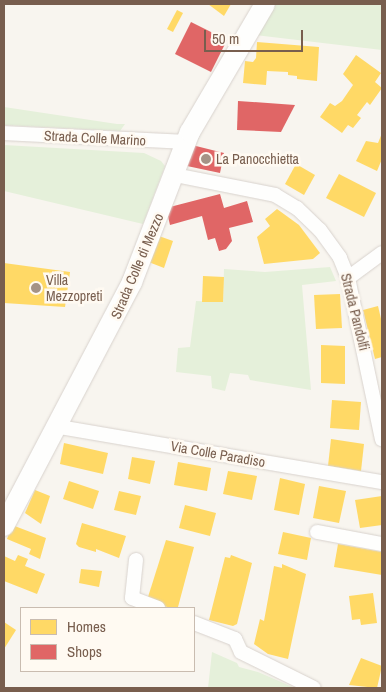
<!DOCTYPE html>
<style>
body{margin:0}
#map{position:relative;width:386px;height:692px;overflow:hidden;background:#f8f5ef;font-family:"Archivo Narrow",sans-serif}
div>[style]{position:absolute}
.green>*{inset:0;background:#e5f0da}
.homes>*{inset:0;background:#ffd966}
.shops>*{inset:0;background:#e06666}
.roads{filter:drop-shadow(0 0 1px #d8d2cd) drop-shadow(0 0 1px #d8d2cd)}
.street>*{height:14px;margin:-7px;padding:0 7px;transform-origin:7px;border-radius:7px;background:#fefefd}
.secondary>*{height:20px;margin:-10px;padding:0 10px;transform-origin:10px;border-radius:10px;background:#fefefd}
.dots>*{width:14px;height:14px;translate:-50% -50%;box-sizing:border-box;border:2px solid #fffaf2;border-radius:50%}
span{translate:-50% -50%;white-space:nowrap;text-align:center;line-height:1.15;-webkit-text-stroke:5px #fffaf2;paint-order:stroke}
.street-label{font-size:14px;color:#785e4e}
.poi-label{font-size:14px;color:#785e4e}
.left{translate:0 -50%;text-align:left}
.frame{position:absolute;inset:0;border:5px solid #785e4e;pointer-events:none}
.legend{position:absolute;left:20px;top:607px;width:175px;height:65px;box-sizing:border-box;background:#fffaf2;border:1px solid #c9bcb0;margin:0;padding:6px 9px;list-style:none;font-size:15px;color:#785e4e}
.legend li{display:flex;align-items:center;gap:10px;height:25px}
.legend b{width:25px;border:1px solid #c9bcb0}
.scale{position:absolute;left:204px;top:30px;width:99px;height:22px;box-sizing:border-box;border:2px solid #785e4e;border-top:0;padding-left:6px;font-size:15px;line-height:18px;white-space:nowrap;color:#785e4e;-webkit-text-stroke:4px #fffaf2;paint-order:stroke}
</style>
<div id="map">
<div class="green">
<div style="clip-path:polygon(273px 4px,382px 4px,382px 50px,255px 35px)"></div>
<div style="clip-path:polygon(4px 107px,117px 124px,125px 124px,120px 131px,4px 125px)"></div>
<div style="clip-path:polygon(4px 145px,144px 153px,161px 161px,165px 166px,143px 224px,4px 191px)"></div>
<div style="clip-path:polygon(330px 267px,336px 281px,302px 285px,311px 390px,250px 380px,248px 375px,230px 373px,225px 391px,212px 388px,211px 376px,176px 372px,178px 348px,190px 347px,196px 301px,223px 302px,224px 269px,265px 272px)"></div>
<div style="clip-path:polygon(212px 652px,237px 663px,239px 667px,258px 672px,295px 688px,208px 688px)"></div>
</div>
<div class="homes">
<div style="clip-path:polygon(208px 4px,231px 4px,224px 16px)"></div>
<div style="clip-path:polygon(177px 10px,183px 13px,173px 32px,167px 29px)"></div>
<div style="clip-path:polygon(257px 42px,319px 47px,317px 81px,297px 79px,297px 76px,288px 75px,288px 72px,267px 71px,266px 85px,243px 83px,245px 61px,253px 62px,256px 58px)"></div>
<div style="clip-path:polygon(356px 55px,381px 73px,375px 82px,382px 88px,370px 105px,367px 102px,357px 115px,361px 118px,353px 128px,348px 125px,342px 133px,320px 117px,330px 103px,335px 106px,342px 101px,353px 85px,343px 74px)"></div>
<div style="clip-path:polygon(382px 133px,382px 159px,377px 171px,356px 161px,366px 141px,378px 143px)"></div>
<div style="clip-path:polygon(296px 164px,315px 175px,304px 195px,285px 184px)"></div>
<div style="clip-path:polygon(339px 174px,376px 193px,364px 217px,326px 198px)"></div>
<div style="clip-path:polygon(277px 209px,299px 225px,320px 253px,313px 259px,264px 264px,257px 237px,270px 226px,265px 219px)"></div>
<div style="clip-path:polygon(156px 235px,173px 241px,164px 268px,146px 261px)"></div>
<div style="clip-path:polygon(4px 263px,70px 272px,65px 307px,4px 303px)"></div>
<div style="clip-path:polygon(203px 276px,224px 277px,223px 302px,202px 302px)"></div>
<div style="clip-path:polygon(340px 294px,342px 328px,316px 329px,314px 295px)"></div>
<div style="clip-path:polygon(378px 306px,382px 323px,382px 357px,375px 359px,363px 310px)"></div>
<div style="clip-path:polygon(321px 345px,345px 346px,345px 384px,321px 383px)"></div>
<div style="clip-path:polygon(332px 400px,361px 402px,359px 430px,330px 428px)"></div>
<div style="clip-path:polygon(331px 439px,364px 444px,361px 471px,328px 466px)"></div>
<div style="clip-path:polygon(64px 443px,108px 453px,103px 474px,60px 464px)"></div>
<div style="clip-path:polygon(132px 457px,155px 461px,150px 484px,128px 479px)"></div>
<div style="clip-path:polygon(178px 462px,211px 468px,207px 491px,174px 485px)"></div>
<div style="clip-path:polygon(228px 471px,257px 476px,252px 500px,223px 494px)"></div>
<div style="clip-path:polygon(280px 478px,305px 484px,299px 515px,274px 510px)"></div>
<div style="clip-path:polygon(69px 481px,99px 491px,93px 509px,63px 499px)"></div>
<div style="clip-path:polygon(319px 486px,346px 491px,339px 523px,313px 518px)"></div>
<div style="clip-path:polygon(35px 490px,50px 496px,41px 524px,25px 513px)"></div>
<div style="clip-path:polygon(119px 491px,141px 496px,136px 515px,114px 510px)"></div>
<div style="clip-path:polygon(382px 496px,382px 525px,360px 528px,355px 500px)"></div>
<div style="clip-path:polygon(185px 505px,216px 513px,210px 536px,179px 528px)"></div>
<div style="clip-path:polygon(82px 523px,126px 536px,119px 558px,96px 549px,96px 552px,79px 547px,76px 544px)"></div>
<div style="clip-path:polygon(12px 525px,46px 538px,40px 559px,29px 554px,31px 549px,7px 539px)"></div>
<div style="clip-path:polygon(283px 532px,311px 538px,307px 560px,278px 554px)"></div>
<div style="clip-path:polygon(166px 540px,194px 547px,178px 607px,172px 608px,154px 604px,148px 597px)"></div>
<div style="clip-path:polygon(338px 544px,382px 552px,382px 575px,334px 567px)"></div>
<div style="clip-path:polygon(18px 555px,28px 559px,25px 566px,45px 574px,37px 594px,4px 581px,4px 556px,15px 561px)"></div>
<div style="clip-path:polygon(231px 555px,252px 563px,237px 624px,233px 626px,209px 620px,225px 557px,230px 558px)"></div>
<div style="clip-path:polygon(282px 564px,306px 574px,288px 659px,268px 654px,254px 644px,260px 619px,264px 621px,274px 566px,282px 568px)"></div>
<div style="clip-path:polygon(81px 569px,102px 571px,99px 587px,79px 583px)"></div>
<div style="clip-path:polygon(373px 593px,377px 623px,361px 625px,360px 619px,352px 620px,349px 596px)"></div>
<div style="clip-path:polygon(4px 622px,16px 630px,4px 649px)"></div>
<div style="clip-path:polygon(361px 658px,382px 666px,377px 688px,349px 685px)"></div>
</div>
<div class="shops">
<div style="clip-path:polygon(191px 22px,227px 40px,211px 72px,175px 54px)"></div>
<div style="clip-path:polygon(238px 101px,295px 105px,281px 132px,237px 130px)"></div>
<div style="clip-path:polygon(192px 145px,224px 153px,220px 173px,187px 166px)"></div>
<div style="clip-path:polygon(220px 194px,224px 208px,247px 201px,253px 222px,229px 228px,232px 241px,226px 249px,219px 251px,215px 238px,208px 240px,202px 216px,170px 225px,166px 208px)"></div>
</div>
<div class="roads">
<div class="street">
<div style="left:4px;top:133px;width:182px;rotate:2.8deg"></div>
<div style="left:175px;top:175px;width:102px;rotate:11.3deg"></div>
<div style="left:275px;top:195px;width:26px;rotate:31deg"></div>
<div style="left:297px;top:208px;width:32px;rotate:44deg"></div>
<div style="left:320px;top:230px;width:34px;rotate:54deg"></div>
<div style="left:340px;top:258px;width:22px;rotate:68deg"></div>
<div style="left:348px;top:278px;width:165px;rotate:78.1deg"></div>
<div style="left:348px;top:278px;width:42px;rotate:-36.3deg"></div>
<div style="left:54px;top:426px;width:333px;rotate:9.7deg"></div>
<div style="left:317px;top:532px;width:66px;rotate:10.5deg"></div>
<div style="left:136px;top:560px;width:38px;rotate:96deg"></div>
<div style="left:132px;top:598px;width:28px;rotate:21deg"></div>
<div style="left:194px;top:623px;width:44px;rotate:21.3deg"></div>
<div style="left:235px;top:639px;width:14px;rotate:65deg"></div>
<div style="left:241px;top:652px;width:81px;rotate:26.3deg"></div>
</div>
<div class="secondary">
<div style="left:4px;top:526px;width:276px;rotate:-62.3deg"></div>
<div style="left:132px;top:282px;width:161px;rotate:-68.9deg"></div>
<div style="left:190px;top:132px;width:148px;rotate:-59.6deg"></div>
</div>
</div>
<div class="dots">
<div style="left:206px;top:159px;background:#a59386"></div>
<div style="left:36px;top:288px;background:#a59386"></div>
</div>
<div class="street-label">
<span style="left:95px;top:138px;rotate:3deg">Strada Colle Marino</span>
<span style="left:137px;top:266px;rotate:-67deg">Strada Colle di Mezzo</span>
<span style="left:355px;top:312px;rotate:76deg">Strada Pandolfi</span>
<span style="left:218px;top:454px;rotate:10deg">Via Colle Paradiso</span>
</div>
<div class="poi-label">
<span class="left" style="left:216px;top:159px">La Panocchietta</span>
<span class="left" style="left:46px;top:288px">Villa<br>Mezzopreti</span>
</div>
<div class="frame"></div>
<ul class="legend">
<li><b style="height:14px;background:#ffd966"></b>Homes</li>
<li><b style="height:14px;background:#e06666"></b>Shops</li>
</ul>
<div class="scale">50 m</div>
</div>
